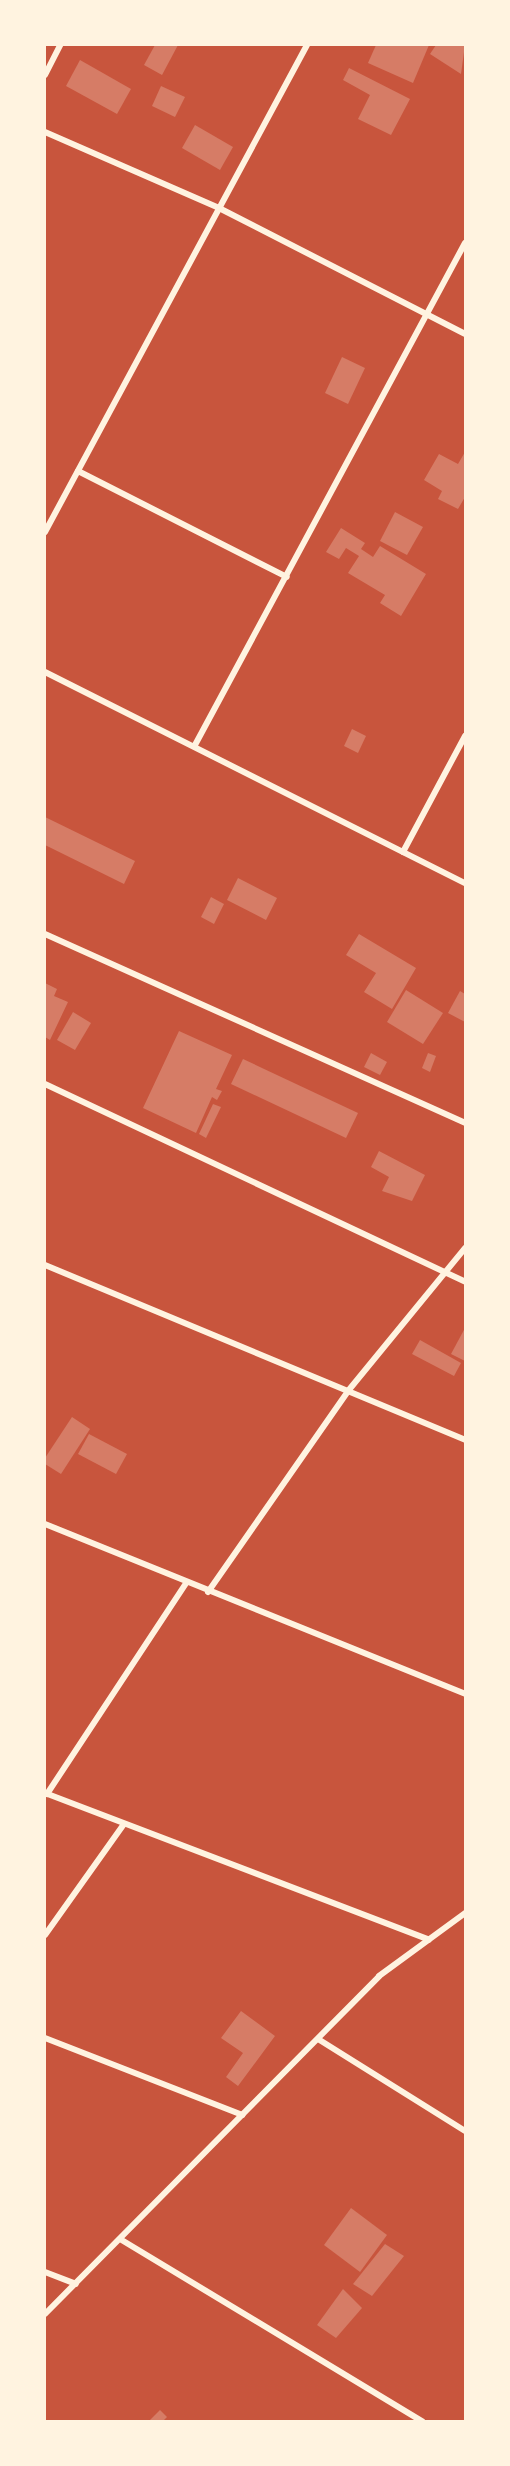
<!DOCTYPE html>
<style>
body{margin:0}
#map{position:relative;width:510px;height:2466px;overflow:hidden;background:#c8553d;font-family:Montserrat,sans-serif}
div>[style]{position:absolute}
.building>*{inset:0;background:#d67c66}
.minor>*{height:6px;margin:-3px;padding:0 3px;transform-origin:3px;border-radius:3px;background:#fff3e0}
span{translate:-50% -50%;white-space:nowrap;text-align:center;line-height:1.15;-webkit-text-stroke:6px #fff3e0;paint-order:stroke}
.frame{position:absolute;inset:0;border:46px solid #fff3e0;pointer-events:none}
</style>
<div id="map">
<div class="building">
<div style="clip-path:polygon(155px 45px,178px 45px,162px 75px,144px 65px)"></div>
<div style="clip-path:polygon(376px 45px,429px 45px,413px 83px,368px 63px)"></div>
<div style="clip-path:polygon(436px 45px,465px 45px,461px 74px,430px 54px)"></div>
<div style="clip-path:polygon(80px 60px,131px 89px,117px 114px,66px 86px)"></div>
<div style="clip-path:polygon(349px 68px,410px 99px,391px 135px,358px 119px,370px 95px,343px 80px)"></div>
<div style="clip-path:polygon(161px 86px,185px 97px,175px 117px,152px 106px)"></div>
<div style="clip-path:polygon(195px 125px,233px 147px,220px 170px,182px 148px)"></div>
<div style="clip-path:polygon(342px 357px,365px 368px,348px 404px,325px 393px)"></div>
<div style="clip-path:polygon(465px 452px,465px 497px,458px 509px,438px 499px,442px 491px,424px 480px,439px 454px,458px 464px)"></div>
<div style="clip-path:polygon(395px 512px,423px 527px,407px 555px,380px 541px)"></div>
<div style="clip-path:polygon(341px 528px,365px 543px,361px 549px,373px 557px,380px 546px,426px 574px,401px 616px,380px 603px,385px 595px,348px 573px,359px 556px,346px 548px,339px 559px,326px 552px)"></div>
<div style="clip-path:polygon(352px 729px,366px 736px,358px 753px,344px 746px)"></div>
<div style="clip-path:polygon(45px 817px,135px 861px,124px 884px,45px 845px)"></div>
<div style="clip-path:polygon(238px 878px,277px 898px,266px 920px,227px 900px)"></div>
<div style="clip-path:polygon(211px 897px,224px 904px,214px 924px,201px 917px)"></div>
<div style="clip-path:polygon(359px 934px,416px 968px,392px 1009px,364px 992px,376px 973px,346px 955px)"></div>
<div style="clip-path:polygon(45px 983px,57px 989px,54px 996px,68px 1002px,50px 1040px,45px 1037px)"></div>
<div style="clip-path:polygon(406px 990px,443px 1013px,423px 1044px,387px 1022px)"></div>
<div style="clip-path:polygon(460px 991px,465px 994px,465px 1022px,448px 1013px)"></div>
<div style="clip-path:polygon(73px 1012px,91px 1023px,75px 1050px,57px 1040px)"></div>
<div style="clip-path:polygon(179px 1031px,232px 1055px,216px 1089px,222px 1091px,217px 1100px,212px 1097px,196px 1133px,143px 1108px)"></div>
<div style="clip-path:polygon(371px 1053px,387px 1062px,380px 1075px,364px 1067px)"></div>
<div style="clip-path:polygon(428px 1053px,436px 1056px,430px 1072px,422px 1068px)"></div>
<div style="clip-path:polygon(243px 1059px,358px 1113px,346px 1138px,231px 1084px)"></div>
<div style="clip-path:polygon(213px 1104px,221px 1107px,206px 1138px,199px 1134px)"></div>
<div style="clip-path:polygon(379px 1151px,425px 1175px,412px 1201px,382px 1191px,389px 1177px,371px 1167px)"></div>
<div style="clip-path:polygon(465px 1328px,465px 1361px,451px 1354px)"></div>
<div style="clip-path:polygon(420px 1340px,461px 1363px,454px 1376px,412px 1354px)"></div>
<div style="clip-path:polygon(72px 1417px,90px 1429px,61px 1474px,45px 1464px,45px 1458px)"></div>
<div style="clip-path:polygon(89px 1434px,127px 1454px,116px 1474px,78px 1454px)"></div>
<div style="clip-path:polygon(241px 2011px,275px 2036px,238px 2086px,226px 2077px,243px 2053px,221px 2038px)"></div>
<div style="clip-path:polygon(351px 2208px,387px 2235px,360px 2272px,324px 2245px)"></div>
<div style="clip-path:polygon(385px 2244px,404px 2256px,372px 2296px,353px 2284px)"></div>
<div style="clip-path:polygon(343px 2289px,362px 2308px,336px 2338px,317px 2325px)"></div>
<div style="clip-path:polygon(160px 2410px,167px 2417px,163px 2421px,149px 2421px)"></div>
</div>
<div class="minor">
<div style="left:45px;top:75px;width:34px;rotate:-63deg"></div>
<div style="left:45px;top:132px;width:190px;rotate:23.6deg"></div>
<div style="left:219px;top:208px;width:276px;rotate:27.1deg"></div>
<div style="left:78px;top:471px;width:234px;rotate:26.9deg"></div>
<div style="left:45px;top:532px;width:553px;rotate:-61.72deg"></div>
<div style="left:45px;top:672px;width:470px;rotate:26.7deg"></div>
<div style="left:195px;top:745px;width:570px;rotate:-61.73deg"></div>
<div style="left:403px;top:852px;width:132px;rotate:-61.9deg"></div>
<div style="left:45px;top:934px;width:461px;rotate:24.2deg"></div>
<div style="left:45px;top:1084px;width:464px;rotate:25.2deg"></div>
<div style="left:45px;top:1265px;width:455px;rotate:22.6deg"></div>
<div style="left:45px;top:1524px;width:453px;rotate:22deg"></div>
<div style="left:208px;top:1592px;width:245px;rotate:-55.1deg"></div>
<div style="left:348px;top:1391px;width:185px;rotate:-50.7deg"></div>
<div style="left:45px;top:1793px;width:411px;rotate:20.9deg"></div>
<div style="left:47px;top:1794px;width:253px;rotate:-56.6deg"></div>
<div style="left:45px;top:1935px;width:136px;rotate:-54.6deg"></div>
<div style="left:45px;top:2038px;width:212px;rotate:21.3deg"></div>
<div style="left:318px;top:2039px;width:173px;rotate:32deg"></div>
<div style="left:120px;top:2239px;width:353px;rotate:31.1deg"></div>
<div style="left:45px;top:2272px;width:33px;rotate:21deg"></div>
<div style="left:45px;top:2314px;width:475px;rotate:-45.3deg"></div>
<div style="left:379px;top:1976px;width:107px;rotate:-36.2deg"></div>
</div>
<div class="frame"></div>
</div>
